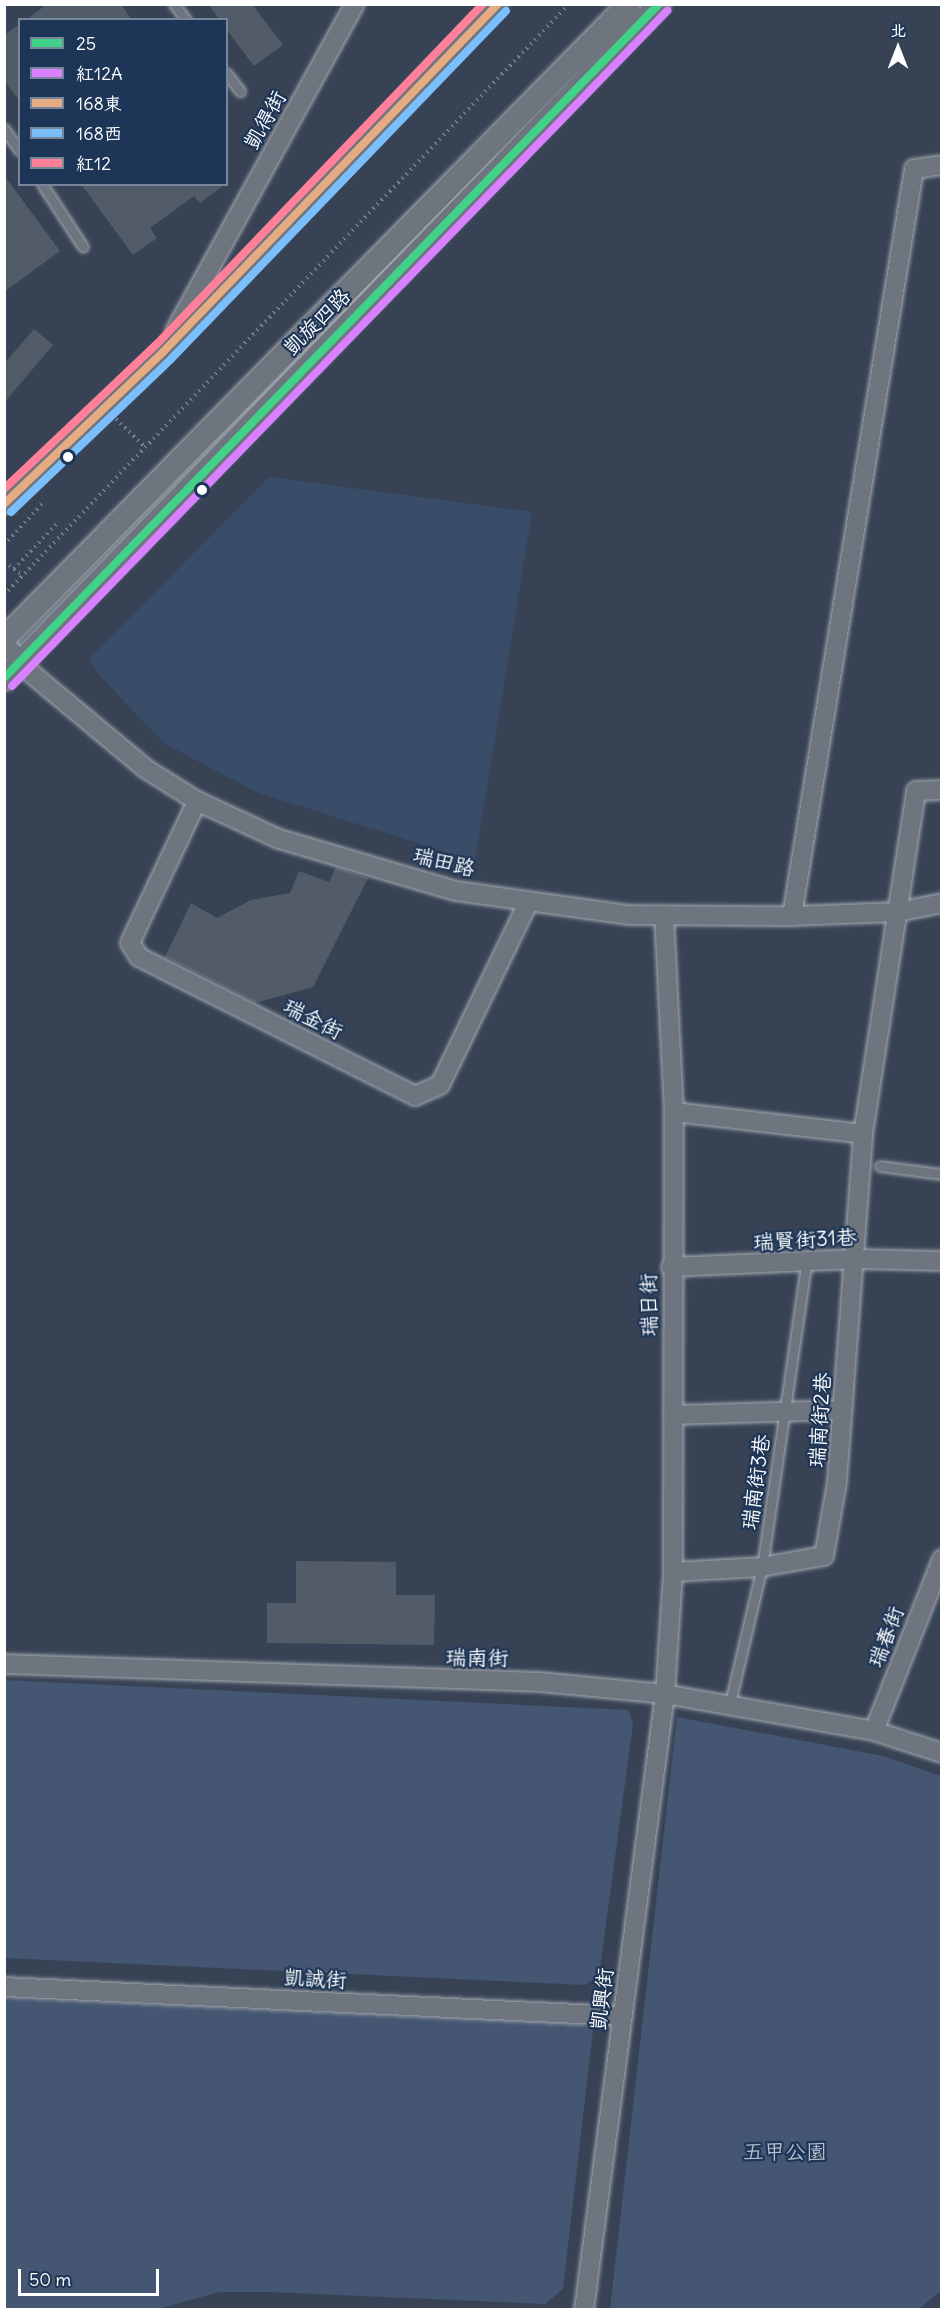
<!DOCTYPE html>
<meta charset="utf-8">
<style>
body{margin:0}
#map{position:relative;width:946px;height:2314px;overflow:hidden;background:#374354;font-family:Delius,"LXGW WenKai TC",sans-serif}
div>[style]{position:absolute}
.built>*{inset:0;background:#394d69}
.green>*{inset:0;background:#445671}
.building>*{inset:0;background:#525b68}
.path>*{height:4px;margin-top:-2px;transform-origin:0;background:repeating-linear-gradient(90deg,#777e86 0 1.5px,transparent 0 6px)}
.roads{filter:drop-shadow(0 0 2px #a5aab2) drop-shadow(0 0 2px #a5aab2)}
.service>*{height:9px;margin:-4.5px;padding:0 4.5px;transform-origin:4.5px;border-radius:4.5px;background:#6f757e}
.minor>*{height:18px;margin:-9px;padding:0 9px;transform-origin:9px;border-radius:9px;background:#6f757e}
.tertiary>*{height:22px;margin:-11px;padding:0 11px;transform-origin:11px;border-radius:11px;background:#6f757e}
.bus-1>*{height:8px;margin:-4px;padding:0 4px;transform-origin:4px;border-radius:4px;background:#40d288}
.bus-2>*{height:8px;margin:-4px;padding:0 4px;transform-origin:4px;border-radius:4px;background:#d880ff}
.bus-3>*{height:8px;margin:-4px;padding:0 4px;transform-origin:4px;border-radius:4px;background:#e5ac83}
.bus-4>*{height:8px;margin:-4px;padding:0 4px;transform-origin:4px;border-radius:4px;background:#7abffc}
.bus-5>*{height:8px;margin:-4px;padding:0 4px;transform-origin:4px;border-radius:4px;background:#ff8098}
.dots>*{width:16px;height:16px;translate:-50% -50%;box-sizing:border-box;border:3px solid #1d3557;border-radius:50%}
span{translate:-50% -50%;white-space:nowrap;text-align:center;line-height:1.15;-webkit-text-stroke:4.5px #1d3557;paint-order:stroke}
.street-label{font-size:21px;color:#fff}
.park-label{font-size:21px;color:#b5bdc8}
.frame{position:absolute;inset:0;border:6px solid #fff;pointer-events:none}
.legend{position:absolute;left:18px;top:18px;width:210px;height:168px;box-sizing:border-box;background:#1d3557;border:2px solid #77869a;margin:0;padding:8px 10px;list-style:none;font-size:18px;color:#fff}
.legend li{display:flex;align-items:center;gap:12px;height:30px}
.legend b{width:30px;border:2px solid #77869a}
.north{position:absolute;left:868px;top:18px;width:60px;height:60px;-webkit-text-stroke:4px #1d3557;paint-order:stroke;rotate:0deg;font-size:16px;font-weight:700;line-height:24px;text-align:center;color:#fff}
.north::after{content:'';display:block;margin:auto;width:21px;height:27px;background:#fff;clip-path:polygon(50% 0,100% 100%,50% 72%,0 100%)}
.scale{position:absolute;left:18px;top:2269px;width:141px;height:27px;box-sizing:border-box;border:3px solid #fff;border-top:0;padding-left:8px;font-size:18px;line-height:21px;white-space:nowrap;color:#fff;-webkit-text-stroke:4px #1d3557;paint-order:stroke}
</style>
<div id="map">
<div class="built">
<div style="clip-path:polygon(269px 477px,532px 512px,475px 861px,259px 793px,165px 744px,96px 672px,90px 658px)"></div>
</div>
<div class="green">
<div style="clip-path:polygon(5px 1680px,628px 1710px,633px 1724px,599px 1976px,585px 1985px,5px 1958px)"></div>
<div style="clip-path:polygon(677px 1717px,883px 1756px,941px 1776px,942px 2290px,919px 2309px,610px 2309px)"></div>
<div style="clip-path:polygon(5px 1998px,581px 2024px,593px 2030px,563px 2289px,545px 2304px,270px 2292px,219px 2292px,158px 2309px,5px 2309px)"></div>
</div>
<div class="building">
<div style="clip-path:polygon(47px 4px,121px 4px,132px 20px,26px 20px)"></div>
<div style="clip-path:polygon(208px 4px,252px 4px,283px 45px,254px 66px,226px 29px,226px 20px,220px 20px)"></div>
<div style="clip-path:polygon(20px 24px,20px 101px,4px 81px,4px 35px)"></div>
<div style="clip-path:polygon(4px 175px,60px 251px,4px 292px)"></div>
<div style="clip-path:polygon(81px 184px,225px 184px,200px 203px,194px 196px,150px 228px,157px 238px,133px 255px)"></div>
<div style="clip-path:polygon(34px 329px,53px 345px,4px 403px,4px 364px)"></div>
<div style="clip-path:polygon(336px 867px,368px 878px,313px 987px,255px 1003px,165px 957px,191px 903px,217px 918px,251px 900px,290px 893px,299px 871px,329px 882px)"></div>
<div style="clip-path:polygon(296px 1561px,396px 1562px,396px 1595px,435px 1595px,434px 1645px,267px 1643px,267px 1603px,296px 1603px)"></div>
</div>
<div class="path">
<div style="left:116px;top:419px;width:40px;rotate:44deg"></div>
<div style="left:4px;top:545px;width:56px;rotate:-47.2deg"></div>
<div style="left:4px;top:562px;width:24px;rotate:36deg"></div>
<div style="left:14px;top:569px;width:66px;rotate:-46.8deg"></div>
<div style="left:4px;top:595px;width:818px;rotate:-46.29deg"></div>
</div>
<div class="roads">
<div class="service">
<div style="left:174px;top:4px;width:20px;rotate:53deg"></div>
<div style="left:226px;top:73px;width:23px;rotate:52deg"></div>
<div style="left:4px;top:129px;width:27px;rotate:54deg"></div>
<div style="left:42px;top:184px;width:75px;rotate:56.9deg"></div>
<div style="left:880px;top:1166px;width:63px;rotate:7.4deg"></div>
<div style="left:730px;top:1703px;width:140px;rotate:-76.8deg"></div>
<div style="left:762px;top:1567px;width:305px;rotate:-81.7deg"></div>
</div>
<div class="minor">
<div style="left:175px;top:331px;width:373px;rotate:-61.2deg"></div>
<div style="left:4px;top:504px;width:220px;rotate:-43.7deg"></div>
<div style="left:163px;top:352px;width:483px;rotate:-46.1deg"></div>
<div style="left:4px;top:643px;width:42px;rotate:47.9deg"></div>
<div style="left:32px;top:674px;width:148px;rotate:39.8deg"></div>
<div style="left:146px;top:769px;width:60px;rotate:32.1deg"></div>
<div style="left:197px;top:801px;width:90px;rotate:24.9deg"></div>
<div style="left:279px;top:839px;width:184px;rotate:16.4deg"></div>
<div style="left:456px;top:891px;width:175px;rotate:7.9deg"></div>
<div style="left:629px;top:915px;width:163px;rotate:0.4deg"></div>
<div style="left:792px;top:916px;width:106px;rotate:-2.2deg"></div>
<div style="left:898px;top:912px;width:45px;rotate:-11.6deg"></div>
<div style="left:197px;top:801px;width:157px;rotate:115.3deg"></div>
<div style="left:130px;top:943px;width:17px;rotate:57deg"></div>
<div style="left:139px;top:957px;width:309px;rotate:26.7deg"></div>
<div style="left:415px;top:1096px;width:27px;rotate:-24deg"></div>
<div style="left:440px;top:1085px;width:204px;rotate:-64.2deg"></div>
<div style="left:792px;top:916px;width:757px;rotate:-80.72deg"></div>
<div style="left:914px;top:169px;width:28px;rotate:-8deg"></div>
<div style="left:674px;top:1112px;width:190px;rotate:6.6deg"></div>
<div style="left:863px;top:1134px;width:347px;rotate:-81.2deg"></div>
<div style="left:916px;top:791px;width:26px;rotate:-2deg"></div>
<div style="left:671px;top:1267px;width:186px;rotate:-2.5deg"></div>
<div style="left:857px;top:1259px;width:85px;rotate:1.3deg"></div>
<div style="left:673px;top:1415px;width:169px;rotate:-1.7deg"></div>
<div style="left:673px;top:1572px;width:89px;rotate:-3.2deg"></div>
<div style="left:762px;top:1567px;width:63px;rotate:-10.1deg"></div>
<div style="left:824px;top:1556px;width:75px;rotate:-80deg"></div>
<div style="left:837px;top:1482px;width:349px;rotate:-85.7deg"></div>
<div style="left:4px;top:1664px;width:536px;rotate:1.92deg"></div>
<div style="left:540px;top:1682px;width:126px;rotate:5.5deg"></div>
<div style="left:665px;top:1694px;width:212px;rotate:10deg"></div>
<div style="left:874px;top:1731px;width:71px;rotate:17.9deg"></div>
<div style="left:874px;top:1731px;width:185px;rotate:-68.4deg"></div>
<div style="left:4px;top:1987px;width:619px;rotate:2.69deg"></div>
<div style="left:584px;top:2310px;width:621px;rotate:-82.51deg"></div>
<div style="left:665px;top:1694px;width:122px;rotate:-86.2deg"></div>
<div style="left:673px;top:1572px;width:460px;rotate:-89.9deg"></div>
<div style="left:674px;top:1112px;width:196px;rotate:-92.9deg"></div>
</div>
<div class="tertiary">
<div style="left:4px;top:639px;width:891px;rotate:-45.45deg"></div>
<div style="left:4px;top:679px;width:941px;rotate:-45.86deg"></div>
</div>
</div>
<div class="bus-1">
<div style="left:4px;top:678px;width:940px;rotate:-45.82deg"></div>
</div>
<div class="bus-2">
<div style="left:12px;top:686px;width:941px;rotate:-45.86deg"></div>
</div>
<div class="bus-3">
<div style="left:4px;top:504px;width:220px;rotate:-43.7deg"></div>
<div style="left:163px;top:352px;width:483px;rotate:-46.1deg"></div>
</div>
<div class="bus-4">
<div style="left:11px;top:512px;width:221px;rotate:-43.7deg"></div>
<div style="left:171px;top:359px;width:483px;rotate:-46.1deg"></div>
</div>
<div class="bus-5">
<div style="left:4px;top:489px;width:209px;rotate:-43.5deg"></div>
<div style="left:156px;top:345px;width:472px;rotate:-46.2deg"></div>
</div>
<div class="dots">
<div style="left:68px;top:457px;background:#fff"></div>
<div style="left:202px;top:490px;background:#fff"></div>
</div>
<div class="street-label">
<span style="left:265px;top:120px;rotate:-61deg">凱得街</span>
<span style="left:317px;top:322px;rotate:-45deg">凱旋四路</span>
<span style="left:444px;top:862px;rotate:14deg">瑞田路</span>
<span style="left:313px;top:1019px;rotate:27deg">瑞金街</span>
<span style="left:805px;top:1240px;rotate:-3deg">瑞賢街31巷</span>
<span style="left:649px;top:1305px;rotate:-91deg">瑞日街</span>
<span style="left:820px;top:1420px;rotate:-86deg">瑞南街2巷</span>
<span style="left:756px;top:1482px;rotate:-82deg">瑞南街3巷</span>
<span style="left:886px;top:1637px;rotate:-69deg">瑞春街</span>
<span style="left:477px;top:1658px;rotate:1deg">瑞南街</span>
<span style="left:315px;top:1979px;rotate:3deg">凱誠街</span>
<span style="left:602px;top:1999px;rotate:-83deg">凱興街</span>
</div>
<div class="park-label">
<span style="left:785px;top:2152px">五甲公園</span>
</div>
<div class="frame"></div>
<ul class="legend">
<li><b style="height:8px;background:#40d288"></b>25</li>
<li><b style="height:8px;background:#d880ff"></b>紅12A</li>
<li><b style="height:8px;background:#e5ac83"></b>168東</li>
<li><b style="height:8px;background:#7abffc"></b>168西</li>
<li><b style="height:8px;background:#ff8098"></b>紅12</li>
</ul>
<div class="north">北</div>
<div class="scale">50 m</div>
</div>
